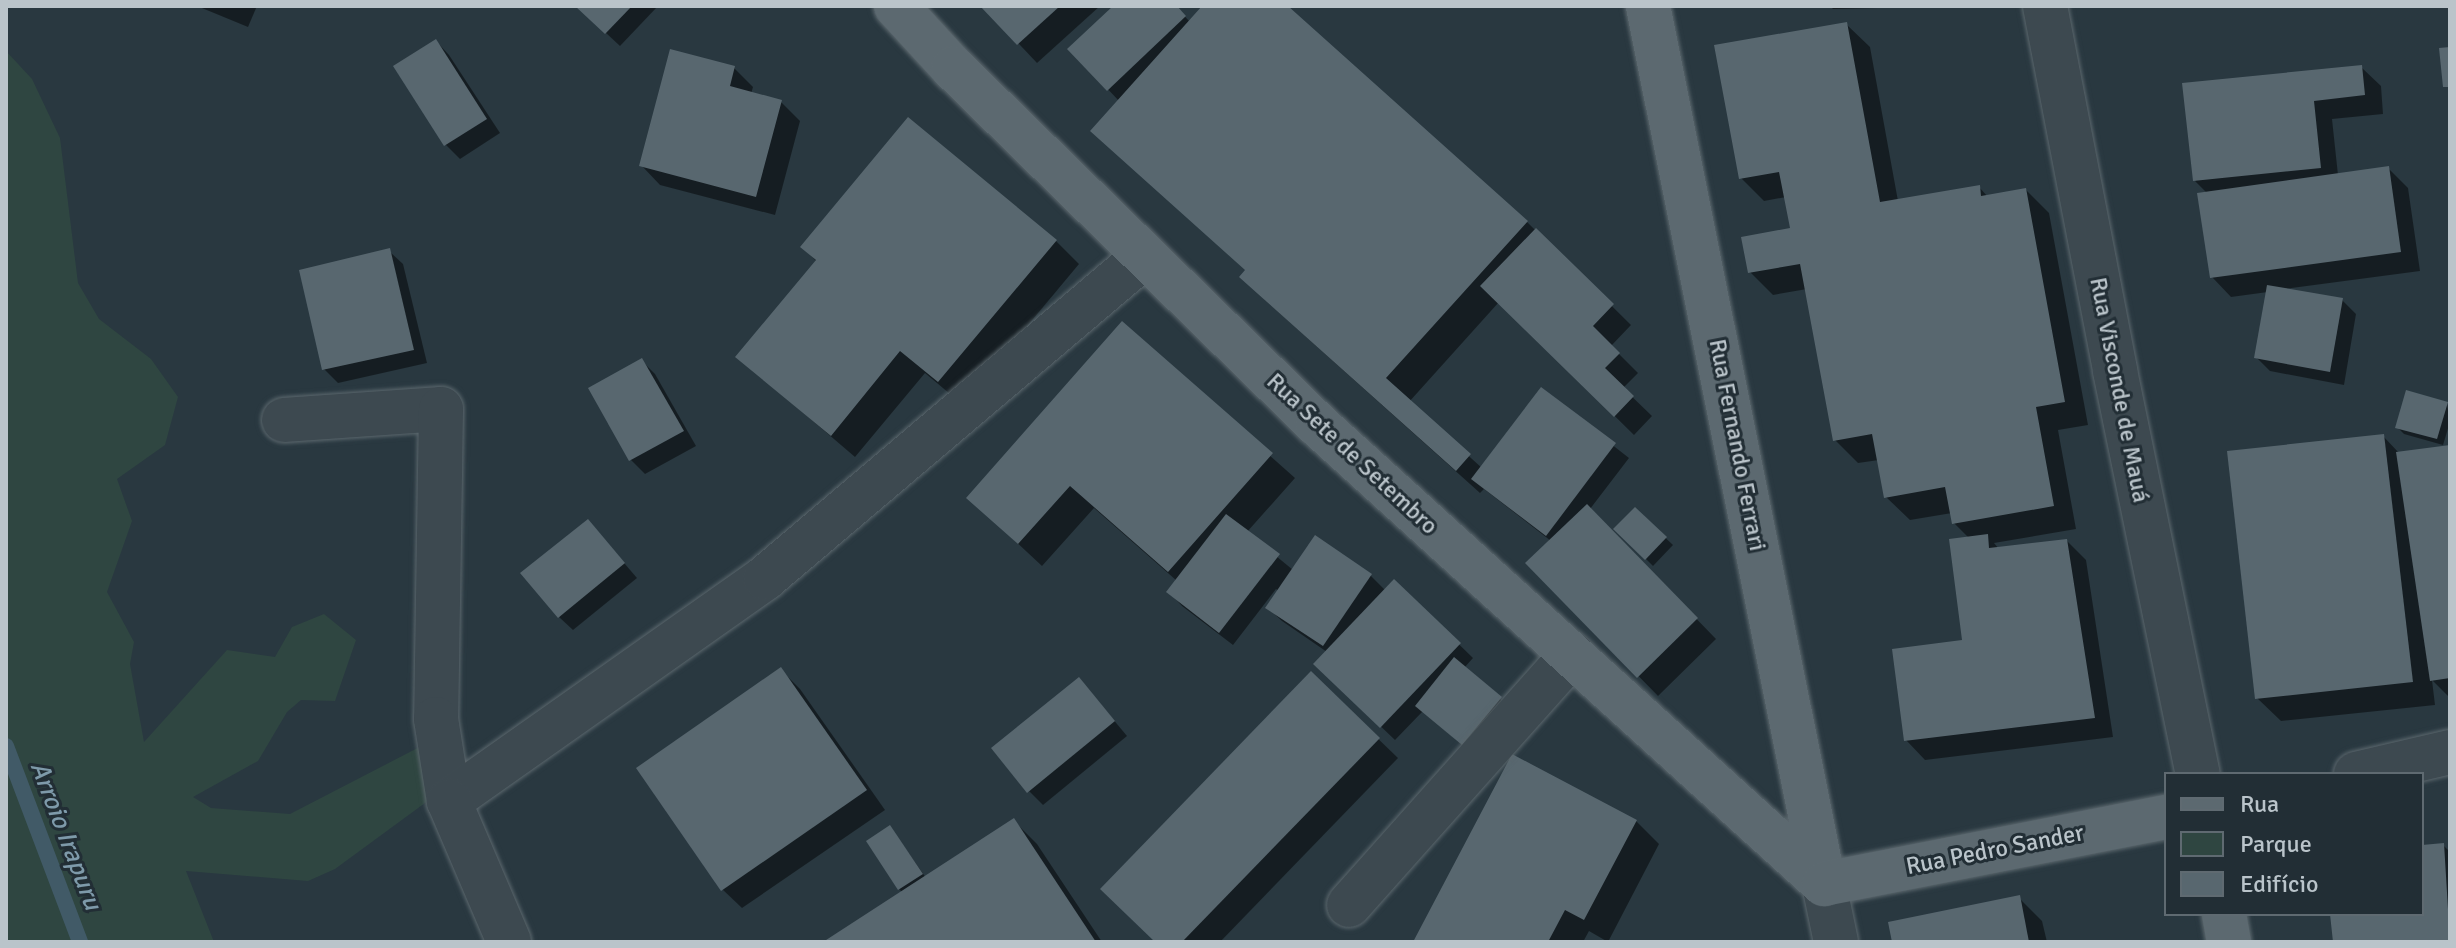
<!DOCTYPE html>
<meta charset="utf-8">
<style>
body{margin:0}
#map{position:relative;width:2456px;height:948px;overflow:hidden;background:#293840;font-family:Signika,sans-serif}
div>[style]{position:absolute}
.green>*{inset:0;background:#2f4641}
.shadow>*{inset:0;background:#0007}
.stream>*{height:16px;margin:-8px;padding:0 8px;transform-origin:8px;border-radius:8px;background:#415a67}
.building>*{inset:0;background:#58676f}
.roads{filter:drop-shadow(0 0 2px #5b676d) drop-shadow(0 0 2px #5b676d)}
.minor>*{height:44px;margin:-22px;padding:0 22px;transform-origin:22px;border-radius:22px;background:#3d4950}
.major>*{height:44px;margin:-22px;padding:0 22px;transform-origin:22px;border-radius:22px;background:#5c6970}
span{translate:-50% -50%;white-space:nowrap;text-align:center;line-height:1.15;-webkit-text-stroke:6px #222e35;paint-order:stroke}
.street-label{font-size:24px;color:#bac4ca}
.water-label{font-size:26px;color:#7e9aaa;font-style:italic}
.frame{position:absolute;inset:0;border:8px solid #bac4ca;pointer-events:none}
.legend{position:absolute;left:2164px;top:772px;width:260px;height:144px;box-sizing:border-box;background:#222e35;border:2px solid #5f6a71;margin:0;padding:10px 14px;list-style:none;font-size:24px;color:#bac4ca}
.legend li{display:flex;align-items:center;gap:16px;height:40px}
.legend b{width:40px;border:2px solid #5f6a71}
</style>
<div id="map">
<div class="green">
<div style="clip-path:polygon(6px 51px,32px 79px,60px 138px,78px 283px,99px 319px,151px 359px,178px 397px,165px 445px,117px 479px,132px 521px,107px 592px,134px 642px,130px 664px,144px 742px,227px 650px,275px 657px,292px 627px,324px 614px,356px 640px,335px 701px,301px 700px,287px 712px,258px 761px,193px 797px,211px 808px,290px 814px,435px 739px,440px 792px,335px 869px,308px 881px,186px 871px,214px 942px,6px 942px)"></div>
</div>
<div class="shadow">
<div style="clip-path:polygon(197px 6px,257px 6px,248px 27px)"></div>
<div style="clip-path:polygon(577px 6px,658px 6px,620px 46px)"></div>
<div style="clip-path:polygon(983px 6px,1100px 6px,1037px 63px)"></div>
<div style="clip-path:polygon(1115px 6px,1175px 6px,1190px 22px,1205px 6px,1285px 6px,1527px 222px,1631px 325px,1611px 346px,1638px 373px,1623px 388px,1652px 416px,1634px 435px,1499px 302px,1409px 402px,1482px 468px,1542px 390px,1629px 458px,1590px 509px,1716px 639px,1658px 696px,1528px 563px,1551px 541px,1484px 489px,1480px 493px,1265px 300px,1247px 271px,1092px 131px,1119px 101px,1070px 49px)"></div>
<div style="clip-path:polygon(1830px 6px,1923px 6px,1923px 7px,1833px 9px)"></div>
<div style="clip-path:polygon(1846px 24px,1870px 47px,1898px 201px,1979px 187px,1988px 197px,2026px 190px,2049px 213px,2088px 425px,2058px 430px,2076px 529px,1994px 543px,1999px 549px,2067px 541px,2086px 560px,2113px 737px,1925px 760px,1906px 740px,1964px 642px,1969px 538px,1954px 523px,1952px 513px,1910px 520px,1886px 497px,1879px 460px,1858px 463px,1835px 440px,1807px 289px,1773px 295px,1750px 272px,1792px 230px,1786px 197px,1764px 201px,1741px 178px)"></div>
<div style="clip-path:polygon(436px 41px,449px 55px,500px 133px,460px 159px,446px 145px,396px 66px)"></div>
<div style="clip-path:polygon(2361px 67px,2381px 86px,2383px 114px,2332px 119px,2338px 175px,2388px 168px,2408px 188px,2420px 271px,2285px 289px,2342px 300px,2356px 314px,2344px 385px,2270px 371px,2256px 357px,2268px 292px,2231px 297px,2212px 277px,2207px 193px,2195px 181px)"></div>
<div style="clip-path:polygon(734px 68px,753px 87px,751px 94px,781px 102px,800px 121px,775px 215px,660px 185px,641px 165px)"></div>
<div style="clip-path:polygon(1056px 241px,1079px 264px,962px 404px,925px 373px,855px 457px,738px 357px,817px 262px,803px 247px)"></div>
<div style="clip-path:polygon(389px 251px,403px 264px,427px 363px,338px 383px,324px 369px)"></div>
<div style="clip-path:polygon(1122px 324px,1295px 478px,1247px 532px,1293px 570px,1315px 538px,1371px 576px,1385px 590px,1394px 581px,1473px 658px,1464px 668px,1515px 712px,1477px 758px,1423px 711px,1395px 740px,1329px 677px,1327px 652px,1282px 621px,1268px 608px,1279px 591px,1276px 589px,1233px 645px,1182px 606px,1169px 592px,1177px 581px,1094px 508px,1042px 566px,969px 498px)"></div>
<div style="clip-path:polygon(642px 361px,655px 374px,696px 446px,645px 474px,631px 460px,591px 389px)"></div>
<div style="clip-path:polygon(2447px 404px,2450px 422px,2443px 445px,2404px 434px,2397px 427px)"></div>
<div style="clip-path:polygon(2383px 436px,2400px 454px,2450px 447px,2450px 698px,2432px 680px,2435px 705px,2281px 721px,2257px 698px)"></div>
<div style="clip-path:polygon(1636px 510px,1673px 545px,1653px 566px,1616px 529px)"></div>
<div style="clip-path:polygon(588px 521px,637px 578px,573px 630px,559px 617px)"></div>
<div style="clip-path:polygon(781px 670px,800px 689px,885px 810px,742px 908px,722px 889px)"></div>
<div style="clip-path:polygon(1311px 674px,1398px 758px,1220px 942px,1157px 942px)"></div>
<div style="clip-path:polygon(1092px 694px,1127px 736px,1043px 805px,1029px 791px)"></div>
<div style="clip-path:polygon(1014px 821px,1037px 844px,1102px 942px,827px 942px,903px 893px,899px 889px,896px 835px,926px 878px)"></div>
<div style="clip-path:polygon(1636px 821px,1659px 844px,1608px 942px,1589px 931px,1583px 942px,1415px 942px)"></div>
<div style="clip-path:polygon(2443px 845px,2450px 852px,2450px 942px,2335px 942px,2332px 914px,2422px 914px,2422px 847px)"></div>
<div style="clip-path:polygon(2019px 898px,2042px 921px,2047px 942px,1894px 942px)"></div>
</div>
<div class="stream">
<div style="left:6px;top:746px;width:210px;rotate:69.3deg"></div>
</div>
<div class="building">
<div style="clip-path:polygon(575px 6px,632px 6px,605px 34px)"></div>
<div style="clip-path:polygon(980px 6px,1060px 6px,1017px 45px)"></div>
<div style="clip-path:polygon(1113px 6px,1177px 6px,1186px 16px,1107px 91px,1067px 49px)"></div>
<div style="clip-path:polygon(1202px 6px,1288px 6px,1528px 221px,1386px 378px,1471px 454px,1456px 471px,1239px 277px,1245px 270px,1090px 131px)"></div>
<div style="clip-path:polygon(1847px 22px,1880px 202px,1980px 185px,1981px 196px,2026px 188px,2065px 402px,2036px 407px,2054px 506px,1952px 524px,1945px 487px,1884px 498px,1872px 434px,1833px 441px,1800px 264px,1748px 273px,1741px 237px,1790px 228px,1779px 172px,1739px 179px,1714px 45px)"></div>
<div style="clip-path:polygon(436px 39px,487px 119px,444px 146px,393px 66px)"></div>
<div style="clip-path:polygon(2450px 47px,2450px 87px,2443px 87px,2439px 48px)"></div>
<div style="clip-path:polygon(670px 49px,735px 66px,730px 86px,782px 100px,756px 197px,639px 166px)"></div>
<div style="clip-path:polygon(2362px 65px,2365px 95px,2314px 101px,2321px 168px,2193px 181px,2182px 83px)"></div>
<div style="clip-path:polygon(908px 117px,1057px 240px,938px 382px,900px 351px,831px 436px,735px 357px,816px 260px,800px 247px)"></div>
<div style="clip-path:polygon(2389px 166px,2401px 252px,2210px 278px,2197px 193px)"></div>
<div style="clip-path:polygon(1536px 228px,1614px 304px,1593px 326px,1620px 353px,1605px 368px,1634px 396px,1614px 417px,1480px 286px)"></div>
<div style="clip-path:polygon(390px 248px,414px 350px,322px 370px,299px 270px)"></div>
<div style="clip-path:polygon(2267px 285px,2343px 298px,2330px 372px,2254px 358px)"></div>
<div style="clip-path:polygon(1122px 321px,1273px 453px,1168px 572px,1070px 486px,1018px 544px,966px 498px)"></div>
<div style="clip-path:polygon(642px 358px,684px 431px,629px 461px,588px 388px)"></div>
<div style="clip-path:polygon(1541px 387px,1616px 443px,1546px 536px,1471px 479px)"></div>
<div style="clip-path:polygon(2406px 390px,2448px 402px,2437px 439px,2395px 428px)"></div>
<div style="clip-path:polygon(2384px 434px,2413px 682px,2255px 699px,2227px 451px)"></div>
<div style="clip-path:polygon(2450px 445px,2450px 678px,2430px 681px,2396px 452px)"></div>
<div style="clip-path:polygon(1587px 504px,1698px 618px,1637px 678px,1525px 563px)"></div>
<div style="clip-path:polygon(1635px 507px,1667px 537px,1645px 560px,1613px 529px)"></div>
<div style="clip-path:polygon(1226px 514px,1280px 554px,1219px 633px,1166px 592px)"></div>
<div style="clip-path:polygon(588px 519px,625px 563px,558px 618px,520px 573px)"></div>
<div style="clip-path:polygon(1988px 534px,1989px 548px,2067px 539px,2095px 718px,1904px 741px,1892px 649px,1962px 640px,1949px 539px)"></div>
<div style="clip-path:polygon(1315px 535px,1372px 574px,1323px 646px,1265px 608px)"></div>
<div style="clip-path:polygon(1394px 579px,1461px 643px,1380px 728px,1313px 664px)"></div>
<div style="clip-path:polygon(1454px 657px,1502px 697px,1462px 745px,1415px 706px)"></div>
<div style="clip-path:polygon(781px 667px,867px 790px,721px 891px,636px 768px)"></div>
<div style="clip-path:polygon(1311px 671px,1380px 738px,1182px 942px,1155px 942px,1100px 889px)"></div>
<div style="clip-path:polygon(1079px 677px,1115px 721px,1027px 793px,991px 748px)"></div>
<div style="clip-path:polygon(1512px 754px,1637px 820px,1584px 920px,1565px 910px,1548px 942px,1413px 942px)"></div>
<div style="clip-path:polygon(1014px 818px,1096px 942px,823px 942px)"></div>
<div style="clip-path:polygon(890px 825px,923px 874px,898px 890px,866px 841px)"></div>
<div style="clip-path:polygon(2444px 843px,2450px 942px,2333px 942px,2330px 914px,2422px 914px,2422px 845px)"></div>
<div style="clip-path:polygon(2020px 895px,2029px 942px,1892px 942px,1888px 922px)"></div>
</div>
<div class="roads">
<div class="minor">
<div style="left:2045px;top:6px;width:372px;rotate:79.1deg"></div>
<div style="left:2115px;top:371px;width:411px;rotate:78.4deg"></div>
<div style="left:284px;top:420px;width:157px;rotate:-4deg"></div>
<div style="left:441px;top:409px;width:310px;rotate:90.9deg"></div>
<div style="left:436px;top:719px;width:83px;rotate:81deg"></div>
<div style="left:449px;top:801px;width:387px;rotate:-35.2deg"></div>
<div style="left:765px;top:578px;width:498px;rotate:-40.3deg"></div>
<div style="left:2356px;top:774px;width:97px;rotate:-13.2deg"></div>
<div style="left:449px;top:801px;width:153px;rotate:66.9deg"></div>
<div style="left:1824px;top:884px;width:59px;rotate:78.3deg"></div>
<div style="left:1349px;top:905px;width:335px;rotate:-48.3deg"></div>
</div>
<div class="major">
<div style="left:896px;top:6px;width:84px;rotate:47.4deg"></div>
<div style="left:953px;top:68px;width:509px;rotate:44.36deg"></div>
<div style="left:1317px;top:424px;width:685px;rotate:42.22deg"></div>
<div style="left:1648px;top:6px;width:895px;rotate:78.66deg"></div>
<div style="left:1824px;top:884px;width:349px;rotate:-11.1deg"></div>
<div style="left:2224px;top:914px;width:28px;rotate:80deg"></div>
</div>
</div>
<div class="street-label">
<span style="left:2119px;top:390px;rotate:79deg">Rua Visconde de Mauá</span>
<span style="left:1737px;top:445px;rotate:79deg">Rua Fernando Ferrari</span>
<span style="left:1352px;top:454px;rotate:43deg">Rua Sete de Setembro</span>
<span style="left:1995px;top:850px;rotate:-11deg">Rua Pedro Sander</span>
</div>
<div class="water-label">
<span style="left:65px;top:836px;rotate:69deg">Arroio Irapuru</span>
</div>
<div class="frame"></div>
<ul class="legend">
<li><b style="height:10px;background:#5c6970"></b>Rua</li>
<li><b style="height:22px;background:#2f4641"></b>Parque</li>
<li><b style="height:22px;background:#58676f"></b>Edifício</li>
</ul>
</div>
